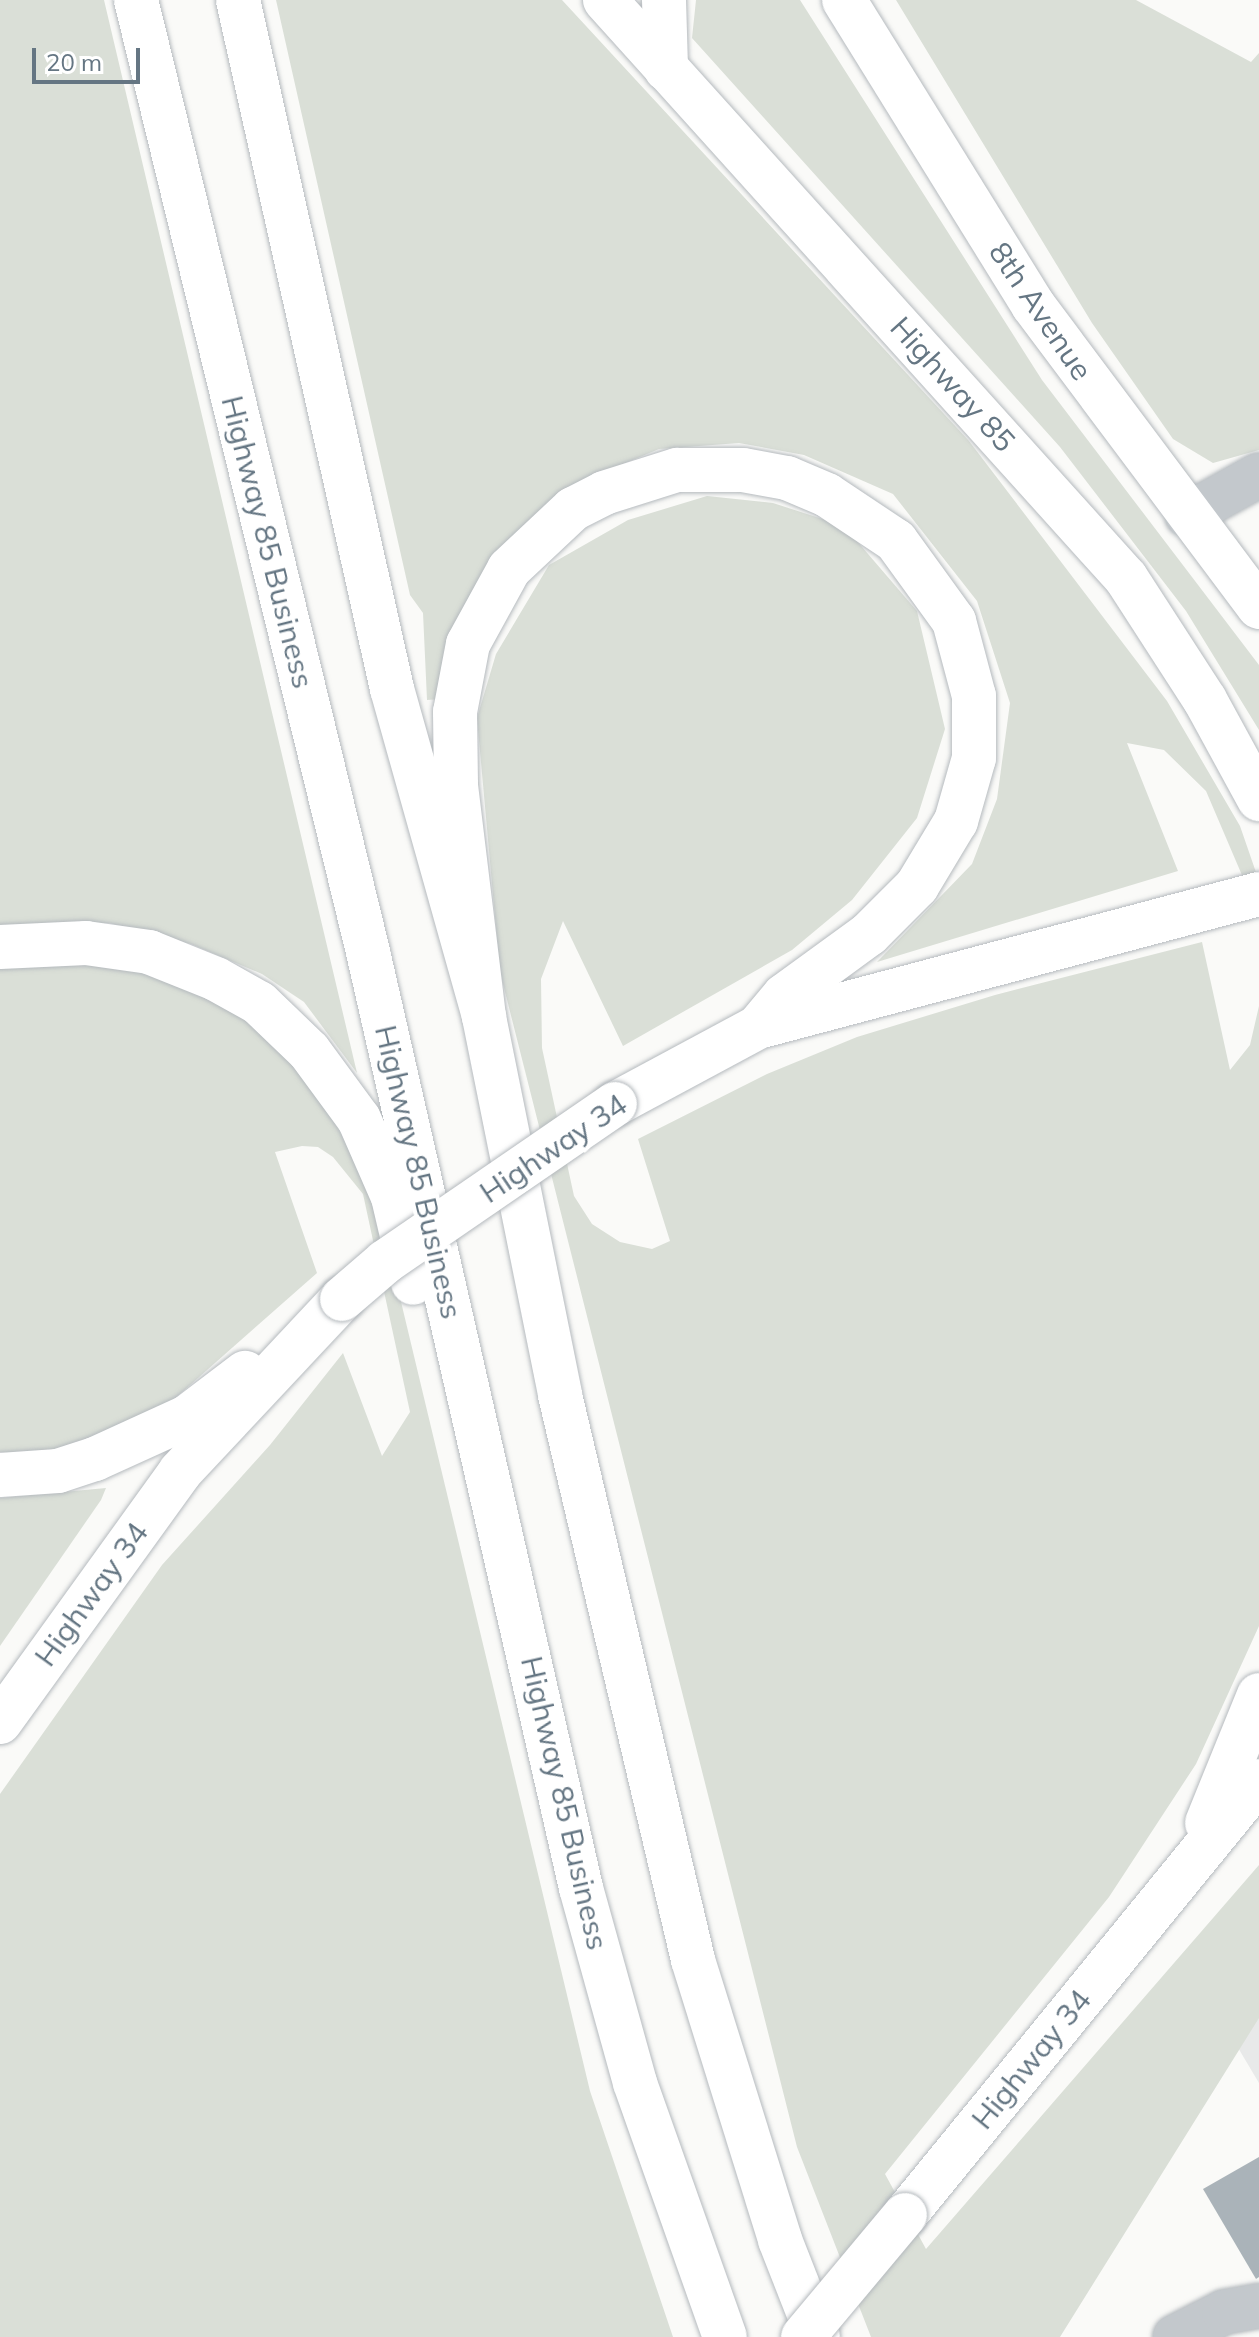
<!DOCTYPE html>
<style>
body{margin:0}
#map{position:relative;width:1259px;height:2337px;overflow:hidden;background:#fafaf8;font-family:Mulish,sans-serif}
div>[style]{position:absolute}
.built>*{inset:0;background:#e8e9e9}
.green>*{inset:0;background:#dadfd7}
.building>*{inset:0;background:#aab3b9}
.roads{filter:drop-shadow(0 0 2px #b5babe) drop-shadow(0 0 2px #b5babe)}
.minor>*{height:44px;margin:-22px;padding:0 22px;transform-origin:22px;border-radius:22px;background:#c3c8cc}
.major>*{height:44px;margin:-22px;padding:0 22px;transform-origin:22px;border-radius:22px;background:#fff}
.highway>*{height:44px;margin:-22px;padding:0 22px;transform-origin:22px;border-radius:22px;background:#fff}
.bridges{filter:drop-shadow(0 0 2px #b4b9bd) drop-shadow(0 0 2px #b4b9bd)}
.highway-bridge>*{height:44px;margin:-22px;padding:0 22px;transform-origin:22px;border-radius:22px;background:#fff}
span{translate:-50% -50%;white-space:nowrap;text-align:center;line-height:1.15;-webkit-text-stroke:8px #fff;paint-order:stroke}
.street-label{font-size:30px;color:#657683}
.scale{position:absolute;left:32px;top:48px;width:108px;height:36px;box-sizing:border-box;border:4px solid #657683;border-top:0;padding-left:10px;font-size:24px;line-height:28px;white-space:nowrap;color:#657683;-webkit-text-stroke:6px #fff;paint-order:stroke}
</style>
<div id="map">
<div class="built">
<div style="clip-path:polygon(1259px 2003px,1259px 2083px,1234px 2041px)"></div>
</div>
<div class="green">
<div style="clip-path:polygon(0 0,104px 0,357px 1073px,304px 1002px,262px 974px,191px 944px,109px 923px,0 928px)"></div>
<div style="clip-path:polygon(276px 0,562px 0,969px 441px,1167px 701px,1240px 826px,1259px 881px,1259px 915px,1206px 791px,1164px 750px,1127px 743px,1178px 871px,877px 962px,972px 864px,997px 799px,1010px 703px,977px 601px,893px 494px,804px 455px,739px 443px,659px 449px,573px 485px,441px 699px,427px 700px,423px 613px,410px 595px)"></div>
<div style="clip-path:polygon(696px 0,800px 0,1042px 380px,1259px 665px,1259px 730px,1186px 611px,1060px 447px,692px 38px)"></div>
<div style="clip-path:polygon(896px 0,1136px 0,1251px 62px,1259px 53px,1259px 450px,1213px 463px,1173px 439px,1092px 323px)"></div>
<div style="clip-path:polygon(707px 496px,773px 503px,844px 526px,917px 611px,945px 729px,917px 818px,852px 900px,792px 950px,623px 1046px,563px 921px,541px 979px,542px 1048px,574px 1196px,592px 1224px,620px 1242px,652px 1249px,670px 1241px,638px 1139px,767px 1074px,857px 1037px,995px 995px,1202px 942px,1230px 1070px,1250px 1045px,1259px 1006px,1259px 1626px,1196px 1764px,1109px 1897px,885px 2174px,926px 2249px,1259px 1865px,1259px 2018px,1060px 2337px,871px 2337px,797px 2147px,500px 972px,477px 718px,496px 654px,549px 565px,628px 520px)"></div>
<div style="clip-path:polygon(115px 959px,239px 1007px,292px 1051px,374px 1189px,590px 2091px,673px 2337px,0 2337px,0 1794px,162px 1565px,270px 1445px,343px 1353px,382px 1456px,410px 1412px,363px 1194px,333px 1157px,318px 1147px,302px 1146px,275px 1152px,317px 1273px,155px 1416px,41px 1457px,0 1452px,0 965px)"></div>
<div style="clip-path:polygon(106px 1488px,101px 1500px,0 1646px,0 1498px)"></div>
</div>
<div class="building">
<div style="clip-path:polygon(1259px 2157px,1259px 2277px,1256px 2279px,1203px 2189px)"></div>
</div>
<div class="roads">
<div class="minor">
<div style="left:1187px;top:515px;width:82px;rotate:-29.1deg"></div>
<div style="left:1175px;top:2337px;width:55px;rotate:-27deg"></div>
<div style="left:1224px;top:2312px;width:36px;rotate:-10deg"></div>
</div>
<div class="major">
<div style="left:238px;top:0;width:706px;rotate:77.4deg"></div>
<div style="left:392px;top:689px;width:341px;rotate:74.3deg"></div>
<div style="left:484px;top:1017px;width:386px;rotate:78.6deg"></div>
<div style="left:560px;top:1395px;width:580px;rotate:76.75deg"></div>
<div style="left:693px;top:1960px;width:293px;rotate:72.7deg"></div>
<div style="left:780px;top:2240px;width:104px;rotate:68.6deg"></div>
<div style="left:844px;top:0;width:359px;rotate:58.2deg"></div>
<div style="left:1033px;top:305px;width:377px;rotate:53.2deg"></div>
</div>
<div class="highway">
<div style="left:136px;top:0;width:980px;rotate:76.3deg"></div>
<div style="left:368px;top:952px;width:960px;rotate:77.18deg"></div>
<div style="left:581px;top:1888px;width:202px;rotate:74.5deg"></div>
<div style="left:635px;top:2083px;width:269px;rotate:70.5deg"></div>
<div style="left:605px;top:0;width:778px;rotate:47.97deg"></div>
<div style="left:1126px;top:578px;width:145px;rotate:57.1deg"></div>
<div style="left:1205px;top:700px;width:113px;rotate:61.4deg"></div>
<div style="left:664px;top:0;width:69px;rotate:88.3deg"></div>
<div style="left:0;top:947px;width:86px;rotate:-2.7deg"></div>
<div style="left:86px;top:943px;width:64px;rotate:8.1deg"></div>
<div style="left:149px;top:952px;width:72px;rotate:21.9deg"></div>
<div style="left:216px;top:979px;width:49px;rotate:29.2deg"></div>
<div style="left:259px;top:1003px;width:69px;rotate:43.8deg"></div>
<div style="left:309px;top:1051px;width:84px;rotate:53.7deg"></div>
<div style="left:359px;top:1119px;width:85px;rotate:66.4deg"></div>
<div style="left:393px;top:1197px;width:88px;rotate:76.9deg"></div>
<div style="left:484px;top:1017px;width:235px;rotate:-96.9deg"></div>
<div style="left:456px;top:784px;width:72px;rotate:-90.8deg"></div>
<div style="left:455px;top:712px;width:69px;rotate:-79.2deg"></div>
<div style="left:468px;top:644px;width:85px;rotate:-61.3deg"></div>
<div style="left:509px;top:569px;width:88px;rotate:-43.2deg"></div>
<div style="left:573px;top:509px;width:35px;rotate:-27deg"></div>
<div style="left:604px;top:493px;width:77px;rotate:-17.5deg"></div>
<div style="left:677px;top:470px;width:66px"></div>
<div style="left:743px;top:470px;width:45px;rotate:10.3deg"></div>
<div style="left:787px;top:478px;width:43px;rotate:23deg"></div>
<div style="left:827px;top:495px;width:83px;rotate:33.7deg"></div>
<div style="left:896px;top:541px;width:99px;rotate:54.1deg"></div>
<div style="left:954px;top:621px;width:78px;rotate:75.1deg"></div>
<div style="left:974px;top:696px;width:62px;rotate:90deg"></div>
<div style="left:974px;top:758px;width:66px;rotate:105.9deg"></div>
<div style="left:956px;top:821px;width:76px;rotate:121deg"></div>
<div style="left:917px;top:886px;width:68px;rotate:135deg"></div>
<div style="left:869px;top:934px;width:105px;rotate:143.9deg"></div>
<div style="left:784px;top:996px;width:40px;rotate:130deg"></div>
<div style="left:615px;top:1104px;width:162px;rotate:-28.3deg"></div>
<div style="left:758px;top:1027px;width:518px;rotate:-14.87deg"></div>
<div style="left:0;top:1475px;width:58px;rotate:-3.9deg"></div>
<div style="left:58px;top:1471px;width:39px;rotate:-18deg"></div>
<div style="left:95px;top:1459px;width:101px;rotate:-24.5deg"></div>
<div style="left:187px;top:1417px;width:73px;rotate:-37.2deg"></div>
<div style="left:0;top:1722px;width:308px;rotate:-54.2deg"></div>
<div style="left:180px;top:1472px;width:237px;rotate:-46.9deg"></div>
<div style="left:1207px;top:1823px;width:138px;rotate:-67.9deg"></div>
<div style="left:905px;top:2215px;width:560px;rotate:-50.8deg"></div>
</div>
</div>
<div class="bridges">
<div class="highway-bridge">
<div style="left:342px;top:1299px;width:57px;rotate:-40.7deg"></div>
<div style="left:385px;top:1262px;width:279px;rotate:-34.5deg"></div>
<div style="left:803px;top:2337px;width:159px;rotate:-50.1deg"></div>
</div>
</div>
<div class="street-label">
<span style="left:1041px;top:311px;rotate:56deg">8th Avenue</span>
<span style="left:953px;top:384px;rotate:48deg">Highway 85</span>
<span style="left:268px;top:542px;rotate:76deg">Highway 85 Business</span>
<span style="left:553px;top:1148px;rotate:-34deg">Highway 34</span>
<span style="left:419px;top:1172px;rotate:77deg">Highway 85 Business</span>
<span style="left:91px;top:1594px;rotate:-54deg">Highway 34</span>
<span style="left:565px;top:1803px;rotate:77deg">Highway 85 Business</span>
<span style="left:1031px;top:2059px;rotate:-51deg">Highway 34</span>
</div>
<div class="scale">20 m</div>
</div>
